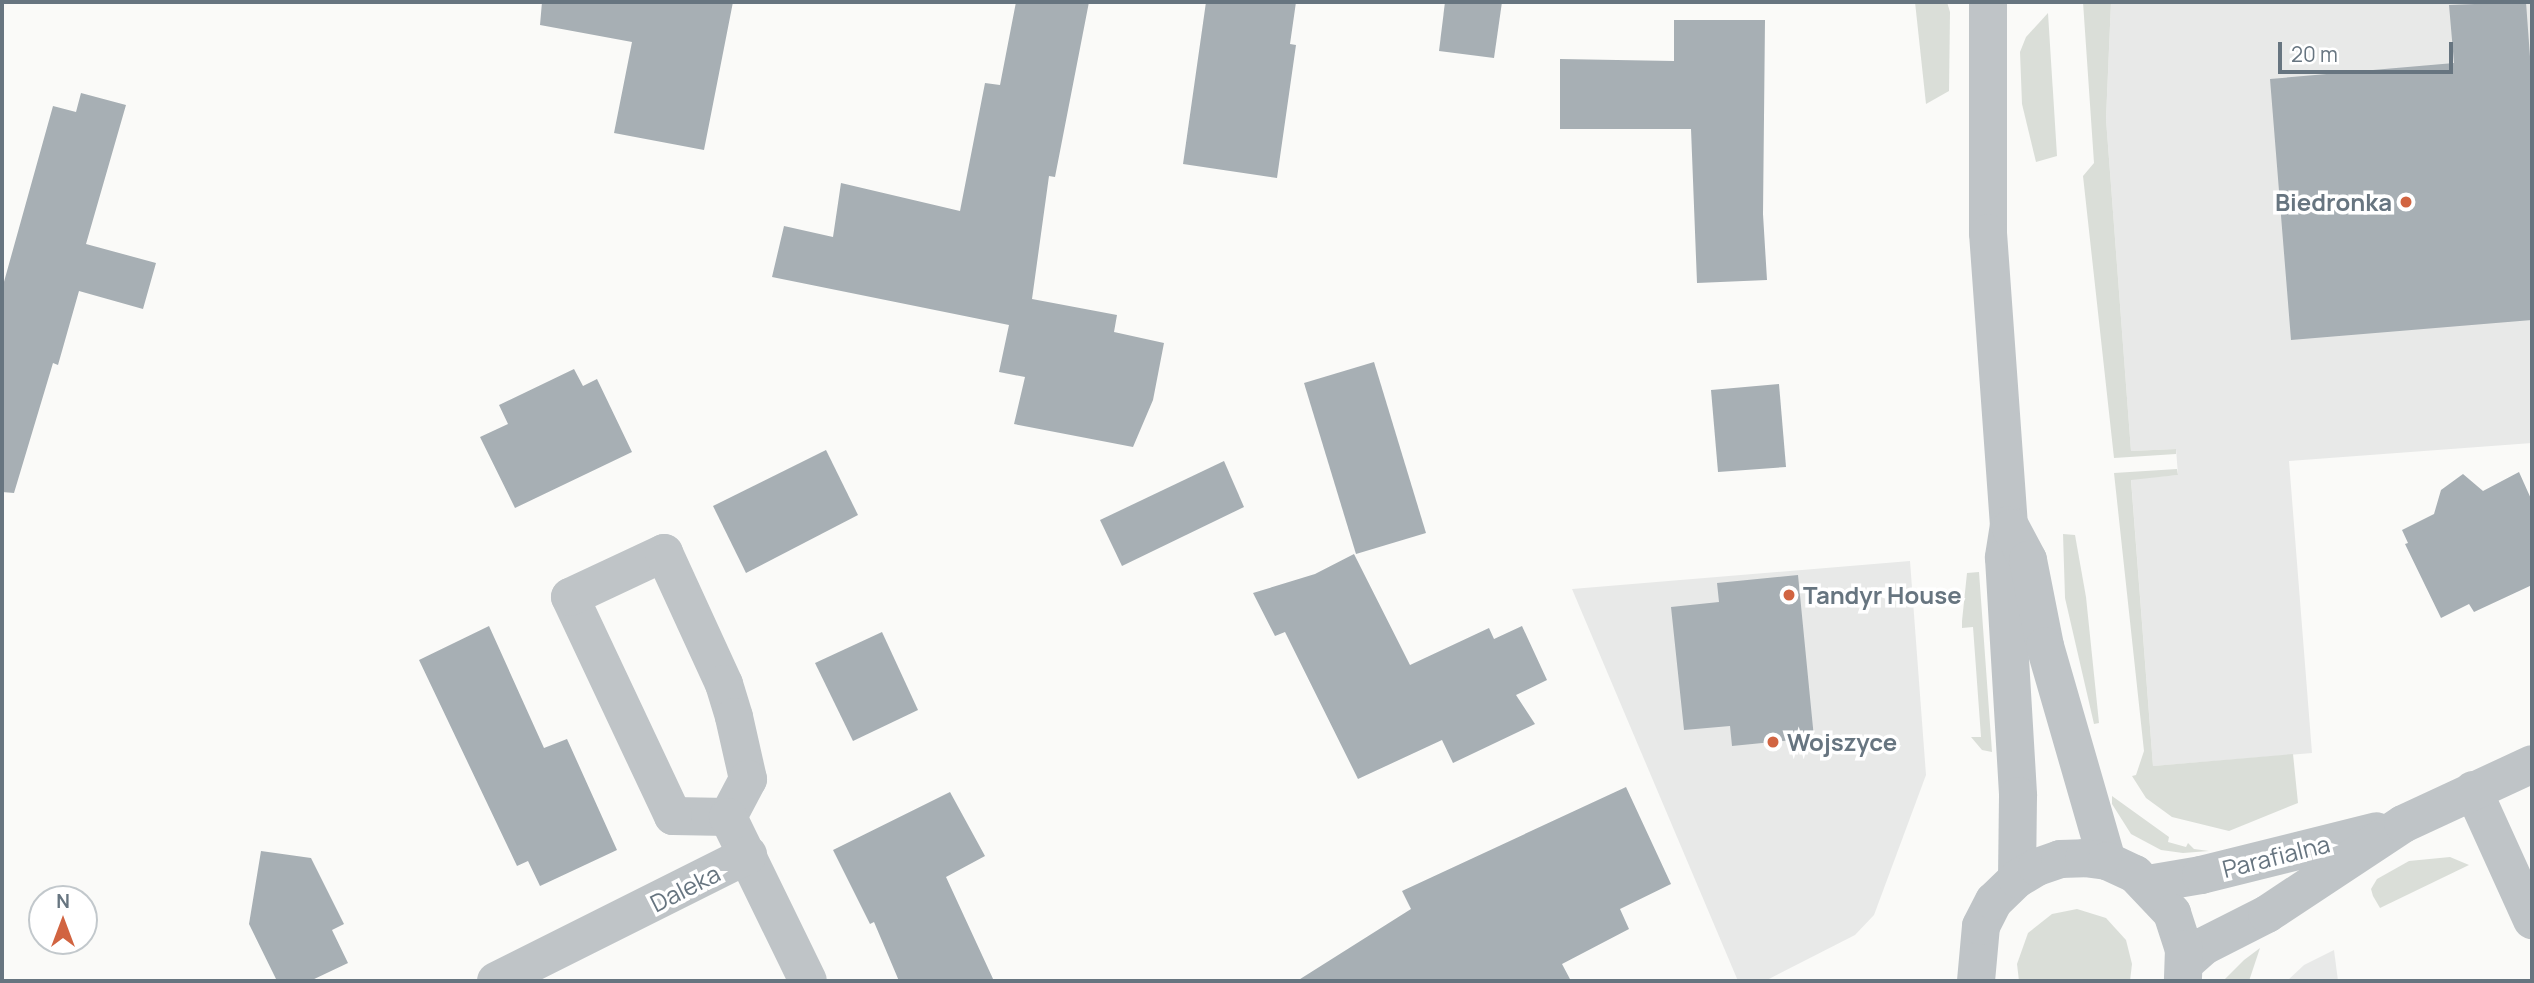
<!DOCTYPE html>
<style>
body{margin:0}
#map{position:relative;width:2534px;height:983px;overflow:hidden;background:#fafaf8;font-family:Manrope,sans-serif}
div>[style]{position:absolute}
.built>*{inset:0;background:#e8e9e8}
.green>*{inset:0;background:#daded8}
.building>*{inset:0;background:#a7afb4}
.minor>*{height:38px;margin:-19px;padding:0 19px;transform-origin:19px;border-radius:19px;background:#bfc4c7}
.dots>*{width:19px;height:19px;translate:-50% -50%;box-sizing:border-box;border:4px solid #fff;border-radius:50%}
span{translate:-50% -50%;white-space:nowrap;text-align:center;line-height:1.15;-webkit-text-stroke:7px #fff;paint-order:stroke}
.poi-label{font-size:24px;color:#677580;font-weight:700}
.right{translate:-100% -50%;text-align:right}
.left{translate:0 -50%;text-align:left}
.street-label{font-size:24px;color:#677580}
.frame{position:absolute;inset:0;border:4px solid #677580;pointer-events:none}
.north{position:absolute;left:28px;top:885px;width:70px;height:70px;box-sizing:border-box;background:#fff;border:2px solid #c2c8cc;border-radius:50%;rotate:0deg;font-size:19px;font-weight:700;line-height:28px;text-align:center;color:#677580}
.north::after{content:'';display:block;margin:auto;width:24px;height:32px;background:#d16441;clip-path:polygon(50% 0,100% 100%,50% 72%,0 100%)}
.scale{position:absolute;left:2278px;top:42px;width:175px;height:32px;box-sizing:border-box;border:4px solid #677580;border-top:0;padding-left:9px;font-size:21px;line-height:24px;white-space:nowrap;color:#677580;-webkit-text-stroke:5px #fff;paint-order:stroke}
</style>
<div id="map">
<div class="built">
<div style="clip-path:polygon(2111px 2px,2532px 2px,2532px 443px,2289px 461px,2312px 753px,2153px 766px,2131px 479px,2178px 475px,2176px 449px,2131px 451px,2106px 119px)"></div>
<div style="clip-path:polygon(1910px 561px,1926px 775px,1874px 915px,1855px 935px,1765px 981px,1738px 981px,1572px 589px)"></div>
<div style="clip-path:polygon(2334px 950px,2338px 981px,2287px 981px,2304px 965px)"></div>
</div>
<div class="green">
<div style="clip-path:polygon(1915px 2px,1947px 2px,1950px 12px,1949px 91px,1926px 104px)"></div>
<div style="clip-path:polygon(2083px 2px,2111px 2px,2106px 119px,2131px 451px,2176px 449px,2176px 454px,2114px 458px,2083px 176px,2094px 163px)"></div>
<div style="clip-path:polygon(2048px 13px,2057px 156px,2036px 162px,2022px 104px,2020px 52px,2026px 37px)"></div>
<div style="clip-path:polygon(2177px 469px,2178px 475px,2131px 480px,2153px 766px,2293px 754px,2298px 803px,2229px 831px,2172px 817px,2146px 798px,2132px 776px,2136px 775px,2144px 751px,2114px 473px)"></div>
<div style="clip-path:polygon(2063px 534px,2075px 535px,2086px 597px,2099px 723px,2094px 724px,2065px 598px)"></div>
<div style="clip-path:polygon(1979px 572px,1992px 752px,1982px 750px,1971px 737px,1981px 737px,1973px 627px,1962px 628px,1962px 621px,1967px 573px)"></div>
<div style="clip-path:polygon(2112px 796px,2169px 837px,2168px 842px,2186px 847px,2188px 843px,2194px 849px,2209px 851px,2183px 853px,2161px 850px,2131px 834px,2112px 804px)"></div>
<div style="clip-path:polygon(2450px 857px,2469px 865px,2380px 908px,2373px 896px,2371px 889px,2377px 879px,2409px 861px)"></div>
<div style="clip-path:polygon(2077px 909px,2106px 918px,2126px 940px,2132px 964px,2130px 981px,2019px 981px,2017px 964px,2028px 933px,2052px 914px)"></div>
<div style="clip-path:polygon(2260px 948px,2249px 981px,2223px 981px,2244px 960px)"></div>
</div>
<div class="building">
<div style="clip-path:polygon(542px 2px,733px 2px,704px 150px,614px 133px,632px 42px,540px 25px)"></div>
<div style="clip-path:polygon(1016px 2px,1089px 2px,1055px 177px,1049px 176px,1032px 299px,1117px 315px,1114px 332px,1164px 343px,1153px 400px,1133px 447px,1014px 424px,1025px 377px,999px 372px,1009px 325px,772px 277px,784px 226px,833px 237px,841px 183px,960px 211px,985px 83px,1000px 85px)"></div>
<div style="clip-path:polygon(1206px 2px,1296px 2px,1290px 44px,1296px 45px,1277px 178px,1183px 164px)"></div>
<div style="clip-path:polygon(1445px 2px,1502px 2px,1494px 58px,1439px 51px)"></div>
<div style="clip-path:polygon(2526px 2px,2532px 84px,2532px 320px,2291px 340px,2270px 79px,2454px 63px,2449px 5px)"></div>
<div style="clip-path:polygon(1674px 20px,1765px 20px,1763px 214px,1767px 280px,1697px 283px,1691px 129px,1560px 129px,1560px 59px,1674px 61px)"></div>
<div style="clip-path:polygon(81px 93px,126px 105px,86px 244px,156px 263px,143px 309px,79px 291px,58px 365px,53px 363px,14px 493px,2px 492px,2px 289px,53px 106px,76px 112px)"></div>
<div style="clip-path:polygon(1374px 362px,1426px 533px,1356px 554px,1304px 383px)"></div>
<div style="clip-path:polygon(574px 369px,583px 386px,597px 379px,632px 452px,515px 508px,480px 437px,508px 424px,499px 405px)"></div>
<div style="clip-path:polygon(1779px 384px,1786px 467px,1718px 472px,1711px 390px)"></div>
<div style="clip-path:polygon(826px 450px,858px 515px,746px 573px,713px 506px)"></div>
<div style="clip-path:polygon(1224px 461px,1244px 507px,1122px 566px,1100px 520px)"></div>
<div style="clip-path:polygon(2519px 472px,2532px 501px,2532px 585px,2474px 612px,2469px 604px,2441px 618px,2405px 544px,2408px 543px,2402px 530px,2434px 514px,2441px 490px,2463px 474px,2483px 491px)"></div>
<div style="clip-path:polygon(1354px 554px,1410px 665px,1489px 628px,1494px 639px,1522px 626px,1547px 680px,1516px 695px,1535px 724px,1453px 763px,1442px 740px,1358px 779px,1285px 632px,1275px 636px,1253px 593px,1315px 574px)"></div>
<div style="clip-path:polygon(1798px 575px,1814px 738px,1732px 746px,1730px 726px,1684px 730px,1671px 607px,1719px 602px,1717px 583px)"></div>
<div style="clip-path:polygon(489px 626px,544px 748px,567px 739px,617px 850px,540px 886px,528px 861px,517px 866px,419px 660px)"></div>
<div style="clip-path:polygon(882px 632px,918px 710px,853px 741px,815px 663px)"></div>
<div style="clip-path:polygon(1626px 787px,1671px 884px,1620px 909px,1629px 929px,1562px 964px,1571px 981px,1297px 981px,1411px 909px,1402px 891px)"></div>
<div style="clip-path:polygon(950px 792px,985px 856px,946px 877px,994px 981px,899px 981px,874px 922px,870px 924px,833px 850px)"></div>
<div style="clip-path:polygon(261px 851px,311px 858px,344px 924px,332px 930px,348px 963px,310px 981px,277px 981px,249px 924px)"></div>
</div>
<div class="minor">
<div style="left:1988px;top:2px;width:231px;rotate:90deg"></div>
<div style="left:1988px;top:233px;width:293px;rotate:85.9deg"></div>
<div style="left:2009px;top:525px;width:33px;rotate:99deg"></div>
<div style="left:2004px;top:558px;width:238px;rotate:86.6deg"></div>
<div style="left:2018px;top:796px;width:83px;rotate:90.7deg"></div>
<div style="left:2011px;top:528px;width:36px;rotate:62deg"></div>
<div style="left:2028px;top:560px;width:88px;rotate:78.8deg"></div>
<div style="left:2045px;top:646px;width:224px;rotate:73.9deg"></div>
<div style="left:2473px;top:790px;width:143px;rotate:65.6deg"></div>
<div style="left:728px;top:817px;width:55px;rotate:-179deg"></div>
<div style="left:673px;top:816px;width:242px;rotate:-115.2deg"></div>
<div style="left:570px;top:597px;width:104px;rotate:-25.1deg"></div>
<div style="left:664px;top:553px;width:144px;rotate:65.4deg"></div>
<div style="left:724px;top:684px;width:34px;rotate:73deg"></div>
<div style="left:734px;top:717px;width:64px;rotate:77.3deg"></div>
<div style="left:748px;top:779px;width:43px;rotate:117.8deg"></div>
<div style="left:728px;top:817px;width:182px;rotate:64deg"></div>
<div style="left:2148px;top:884px;width:54px;rotate:-9.6deg"></div>
<div style="left:2201px;top:875px;width:181px;rotate:-14deg"></div>
<div style="left:2185px;top:963px;width:25px;rotate:-42deg"></div>
<div style="left:2204px;top:946px;width:71px;rotate:-26.9deg"></div>
<div style="left:2267px;top:914px;width:163px;rotate:-33.5deg"></div>
<div style="left:2403px;top:824px;width:142px;rotate:-24.9deg"></div>
<div style="left:496px;top:981px;width:282px;rotate:-26.6deg"></div>
<div style="left:1976px;top:981px;width:55px;rotate:-84.8deg"></div>
<div style="left:1981px;top:926px;width:28px;rotate:-63deg"></div>
<div style="left:1994px;top:901px;width:32px;rotate:-44deg"></div>
<div style="left:2017px;top:879px;width:23px;rotate:-31deg"></div>
<div style="left:2037px;top:867px;width:24px;rotate:-19deg"></div>
<div style="left:2060px;top:859px;width:24px;rotate:-2deg"></div>
<div style="left:2084px;top:858px;width:23px;rotate:7deg"></div>
<div style="left:2107px;top:861px;width:31px;rotate:25deg"></div>
<div style="left:2135px;top:874px;width:54px;rotate:46.5deg"></div>
<div style="left:2172px;top:913px;width:38px;rotate:72deg"></div>
<div style="left:2184px;top:949px;width:32px;rotate:92deg"></div>
</div>
<div class="dots">
<div style="left:2406px;top:202px;background:#d16441"></div>
<div style="left:1789px;top:595px;background:#d16441"></div>
<div style="left:1773px;top:742px;background:#d16441"></div>
</div>
<div class="poi-label">
<span class="right" style="left:2392px;top:202px">Biedronka</span>
<span class="left" style="left:1803px;top:595px">Tandyr House</span>
<span class="left" style="left:1787px;top:742px">Wojszyce</span>
</div>
<div class="street-label">
<span style="left:2276px;top:856px;rotate:-14deg">Parafialna</span>
<span style="left:685px;top:888px;rotate:-27deg">Daleka</span>
</div>
<div class="frame"></div>
<div class="north">N</div>
<div class="scale">20 m</div>
</div>
